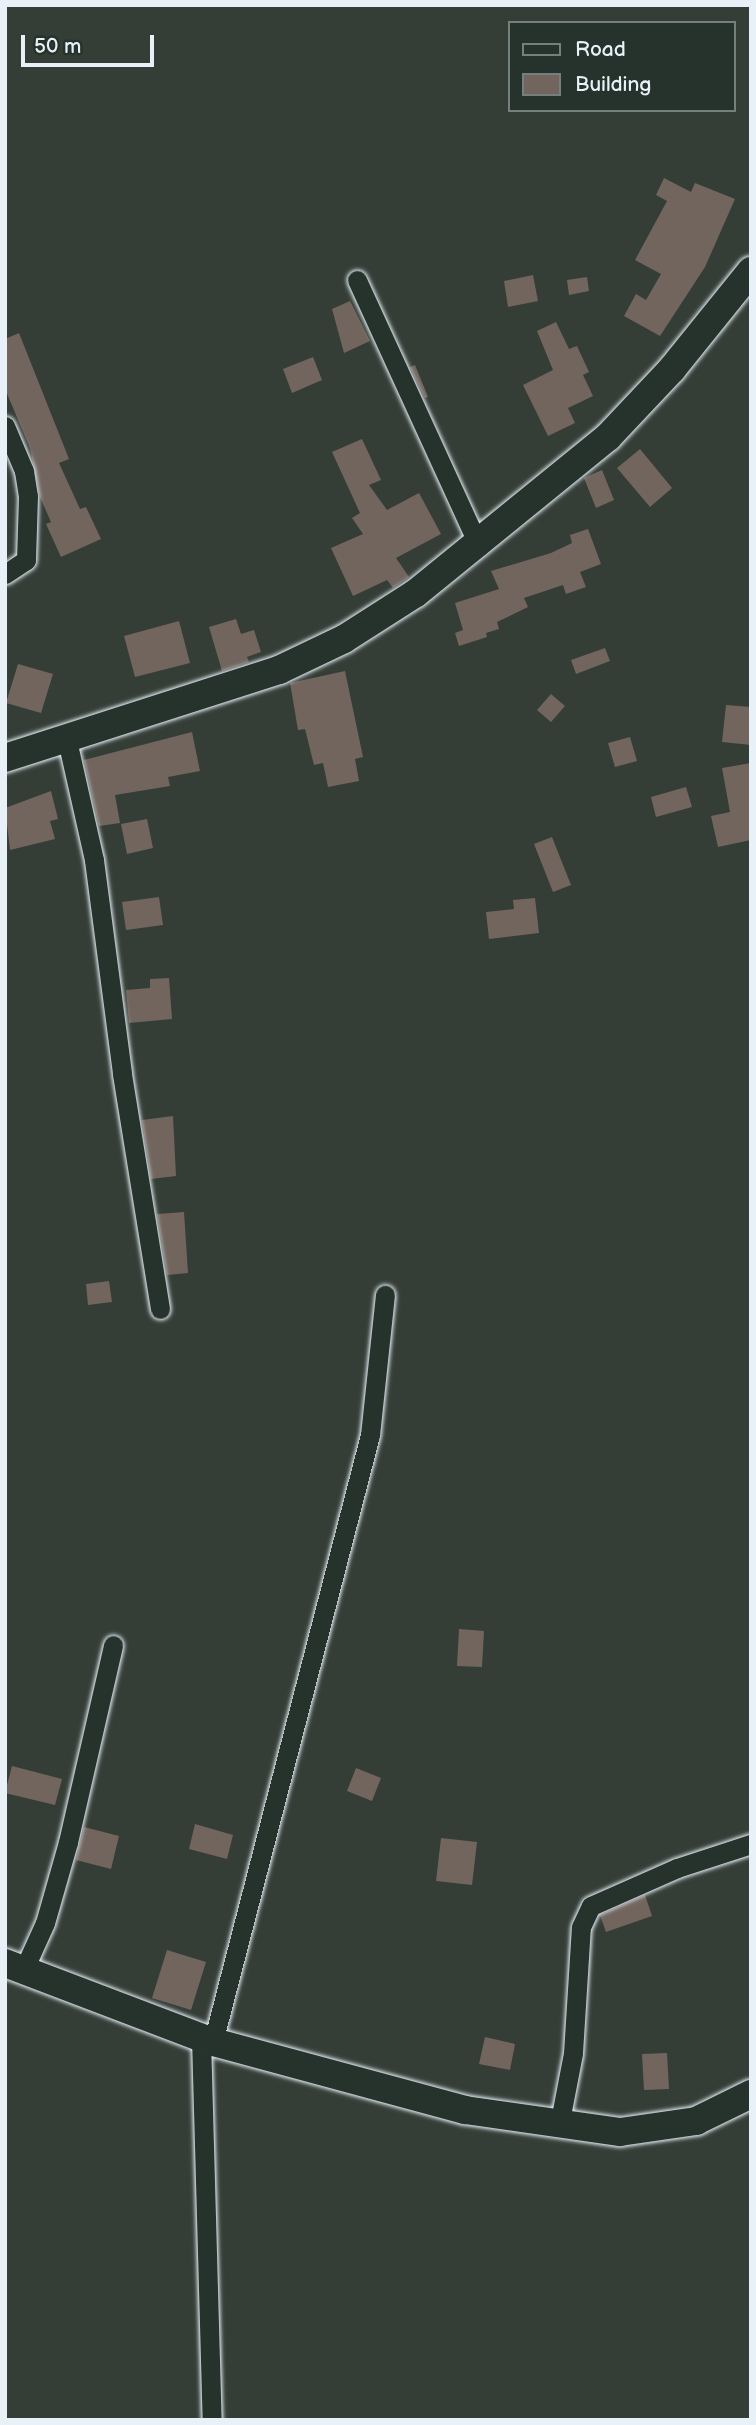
<!DOCTYPE html>
<style>
body{margin:0}
#map{position:relative;width:756px;height:2425px;overflow:hidden;background:#353d37;font-family:"Balsamiq Sans",sans-serif}
div>[style]{position:absolute}
.building>*{inset:0;background:#72655e}
.roads{filter:drop-shadow(0 0 2px #e8f1f8) drop-shadow(0 0 2px #e8f1f8)}
.street>*{height:19px;margin:-9.5px;padding:0 9.5px;transform-origin:9.5px;border-radius:9.5px;background:#26332d}
.secondary>*{height:28px;margin:-14px;padding:0 14px;transform-origin:14px;border-radius:14px;background:#26332d}
span{translate:-50% -50%;white-space:nowrap;text-align:center;line-height:1.15;-webkit-text-stroke:5px #26332d;paint-order:stroke}
.frame{position:absolute;inset:0;border:7px solid #e8f1f8;pointer-events:none}
.legend{position:absolute;left:508px;top:21px;width:228px;height:91px;box-sizing:border-box;background:#26332d;border:2px solid #747f7e;margin:0;padding:9px 12px;list-style:none;font-size:21px;color:#e8f1f8}
.legend li{display:flex;align-items:center;gap:14px;height:35px}
.legend b{width:35px;border:2px solid #747f7e}
.scale{position:absolute;left:21px;top:35px;width:133px;height:32px;box-sizing:border-box;border:4px solid #e8f1f8;border-top:0;padding-left:9px;font-size:21px;line-height:24px;white-space:nowrap;color:#e8f1f8;-webkit-text-stroke:5px #26332d;paint-order:stroke}
</style>
<div id="map">
<div class="building">
<div style="clip-path:polygon(664px 178px,691px 192px,695px 183px,735px 199px,705px 267px,660px 336px,624px 316px,636px 294px,646px 300px,661px 274px,635px 260px,667px 201px,656px 195px)"></div>
<div style="clip-path:polygon(533px 275px,538px 301px,508px 307px,504px 281px)"></div>
<div style="clip-path:polygon(587px 277px,589px 291px,569px 295px,567px 280px)"></div>
<div style="clip-path:polygon(350px 301px,370px 341px,344px 353px,332px 309px)"></div>
<div style="clip-path:polygon(556px 322px,569px 349px,577px 346px,589px 372px,583px 375px,593px 396px,568px 408px,575px 423px,548px 436px,523px 385px,553px 370px,537px 331px)"></div>
<div style="clip-path:polygon(19px 333px,69px 459px,59px 463px,80px 509px,86px 507px,101px 539px,61px 557px,46px 524px,51px 522px,40px 497px,30px 448px,5px 389px,5px 339px)"></div>
<div style="clip-path:polygon(313px 357px,322px 380px,292px 393px,283px 369px)"></div>
<div style="clip-path:polygon(415px 365px,428px 397px,425px 398px,410px 367px)"></div>
<div style="clip-path:polygon(362px 439px,381px 480px,369px 485px,387px 510px,419px 493px,441px 534px,396px 558px,409px 577px,406px 579px,393px 588px,387px 580px,353px 596px,331px 548px,363px 534px,352px 518px,360px 513px,332px 452px)"></div>
<div style="clip-path:polygon(640px 449px,672px 488px,650px 507px,617px 468px)"></div>
<div style="clip-path:polygon(602px 470px,614px 500px,596px 508px,584px 478px)"></div>
<div style="clip-path:polygon(588px 529px,601px 564px,580px 572px,586px 587px,566px 594px,563px 585px,524px 598px,528px 607px,497px 622px,499px 629px,486px 633px,487px 637px,459px 646px,455px 633px,463px 630px,455px 603px,499px 589px,491px 571px,551px 553px,572px 543px,570px 535px)"></div>
<div style="clip-path:polygon(236px 619px,241px 634px,254px 630px,261px 652px,247px 657px,249px 662px,222px 671px,209px 627px)"></div>
<div style="clip-path:polygon(179px 621px,190px 663px,135px 677px,124px 636px)"></div>
<div style="clip-path:polygon(605px 648px,610px 661px,576px 674px,571px 660px)"></div>
<div style="clip-path:polygon(18px 664px,53px 674px,41px 713px,6px 703px)"></div>
<div style="clip-path:polygon(345px 671px,363px 757px,355px 759px,359px 781px,328px 787px,323px 763px,314px 765px,305px 729px,298px 730px,290px 683px)"></div>
<div style="clip-path:polygon(551px 694px,565px 706px,551px 722px,537px 710px)"></div>
<div style="clip-path:polygon(726px 705px,751px 707px,751px 745px,722px 742px)"></div>
<div style="clip-path:polygon(192px 732px,200px 771px,168px 777px,170px 786px,115px 795px,120px 823px,99px 826px,84px 760px)"></div>
<div style="clip-path:polygon(630px 737px,637px 761px,615px 767px,608px 743px)"></div>
<div style="clip-path:polygon(751px 763px,751px 840px,718px 847px,711px 816px,730px 812px,722px 768px)"></div>
<div style="clip-path:polygon(686px 787px,692px 807px,656px 817px,651px 797px)"></div>
<div style="clip-path:polygon(51px 791px,58px 819px,50px 821px,55px 839px,10px 850px,5px 808px)"></div>
<div style="clip-path:polygon(147px 819px,153px 848px,127px 854px,121px 824px)"></div>
<div style="clip-path:polygon(552px 837px,571px 885px,553px 892px,534px 844px)"></div>
<div style="clip-path:polygon(159px 897px,163px 925px,126px 930px,122px 902px)"></div>
<div style="clip-path:polygon(535px 898px,539px 933px,489px 939px,486px 912px,514px 909px,513px 900px)"></div>
<div style="clip-path:polygon(169px 978px,172px 1019px,129px 1023px,126px 990px,150px 988px,150px 979px)"></div>
<div style="clip-path:polygon(173px 1116px,176px 1176px,151px 1179px,142px 1120px)"></div>
<div style="clip-path:polygon(184px 1212px,188px 1273px,167px 1275px,157px 1214px)"></div>
<div style="clip-path:polygon(109px 1281px,112px 1302px,88px 1305px,86px 1284px)"></div>
<div style="clip-path:polygon(459px 1629px,484px 1631px,482px 1667px,457px 1666px)"></div>
<div style="clip-path:polygon(12px 1766px,62px 1779px,55px 1805px,5px 1793px)"></div>
<div style="clip-path:polygon(356px 1768px,381px 1778px,372px 1801px,347px 1791px)"></div>
<div style="clip-path:polygon(195px 1824px,233px 1835px,227px 1859px,189px 1849px)"></div>
<div style="clip-path:polygon(84px 1827px,119px 1836px,111px 1869px,76px 1860px)"></div>
<div style="clip-path:polygon(441px 1838px,477px 1842px,472px 1885px,436px 1881px)"></div>
<div style="clip-path:polygon(645px 1895px,652px 1916px,606px 1932px,600px 1915px)"></div>
<div style="clip-path:polygon(167px 1950px,206px 1962px,191px 2010px,152px 1998px)"></div>
<div style="clip-path:polygon(485px 2037px,515px 2044px,510px 2070px,479px 2064px)"></div>
<div style="clip-path:polygon(667px 2053px,669px 2089px,644px 2090px,642px 2054px)"></div>
</div>
<div class="roads">
<div class="street">
<div style="left:357px;top:280px;width:293px;rotate:65.4deg"></div>
<div style="left:5px;top:426px;width:49px;rotate:67.1deg"></div>
<div style="left:24px;top:471px;width:25px;rotate:81deg"></div>
<div style="left:28px;top:496px;width:64px;rotate:91.8deg"></div>
<div style="left:26px;top:560px;width:25px;rotate:146deg"></div>
<div style="left:67px;top:740px;width:123px;rotate:77.3deg"></div>
<div style="left:94px;top:860px;width:216px;rotate:82.5deg"></div>
<div style="left:122px;top:1074px;width:238px;rotate:80.8deg"></div>
<div style="left:25px;top:1967px;width:48px;rotate:-65.6deg"></div>
<div style="left:45px;top:1923px;width:84px;rotate:-74.1deg"></div>
<div style="left:68px;top:1842px;width:202px;rotate:-77.1deg"></div>
<div style="left:201px;top:2038px;width:382px;rotate:88.4deg"></div>
<div style="left:213px;top:2042px;width:627px;rotate:-75.5deg"></div>
<div style="left:370px;top:1435px;width:141px;rotate:-83.9deg"></div>
<div style="left:559px;top:2126px;width:74px;rotate:-79.1deg"></div>
<div style="left:573px;top:2053px;width:126px;rotate:-86.4deg"></div>
<div style="left:581px;top:1927px;width:23px;rotate:-65deg"></div>
<div style="left:591px;top:1906px;width:94px;rotate:-23.8deg"></div>
<div style="left:677px;top:1868px;width:78px;rotate:-18deg"></div>
</div>
<div class="secondary">
<div style="left:5px;top:758px;width:288px;rotate:-17.8deg"></div>
<div style="left:279px;top:670px;width:72px;rotate:-25.5deg"></div>
<div style="left:344px;top:639px;width:85px;rotate:-32.6deg"></div>
<div style="left:416px;top:593px;width:247px;rotate:-39.1deg"></div>
<div style="left:608px;top:437px;width:93px;rotate:-46.7deg"></div>
<div style="left:672px;top:369px;width:126px;rotate:-51.1deg"></div>
<div style="left:5px;top:1963px;width:222px;rotate:20.8deg"></div>
<div style="left:213px;top:2042px;width:261px;rotate:15.1deg"></div>
<div style="left:465px;top:2110px;width:157px;rotate:8.1deg"></div>
<div style="left:620px;top:2132px;width:77px;rotate:-8.2deg"></div>
<div style="left:696px;top:2121px;width:61px;rotate:-26.1deg"></div>
</div>
</div>
<div class="frame"></div>
<ul class="legend">
<li><b style="height:9px;background:#26332d"></b>Road</li>
<li><b style="height:19px;background:#72655e"></b>Building</li>
</ul>
<div class="scale">50 m</div>
</div>
